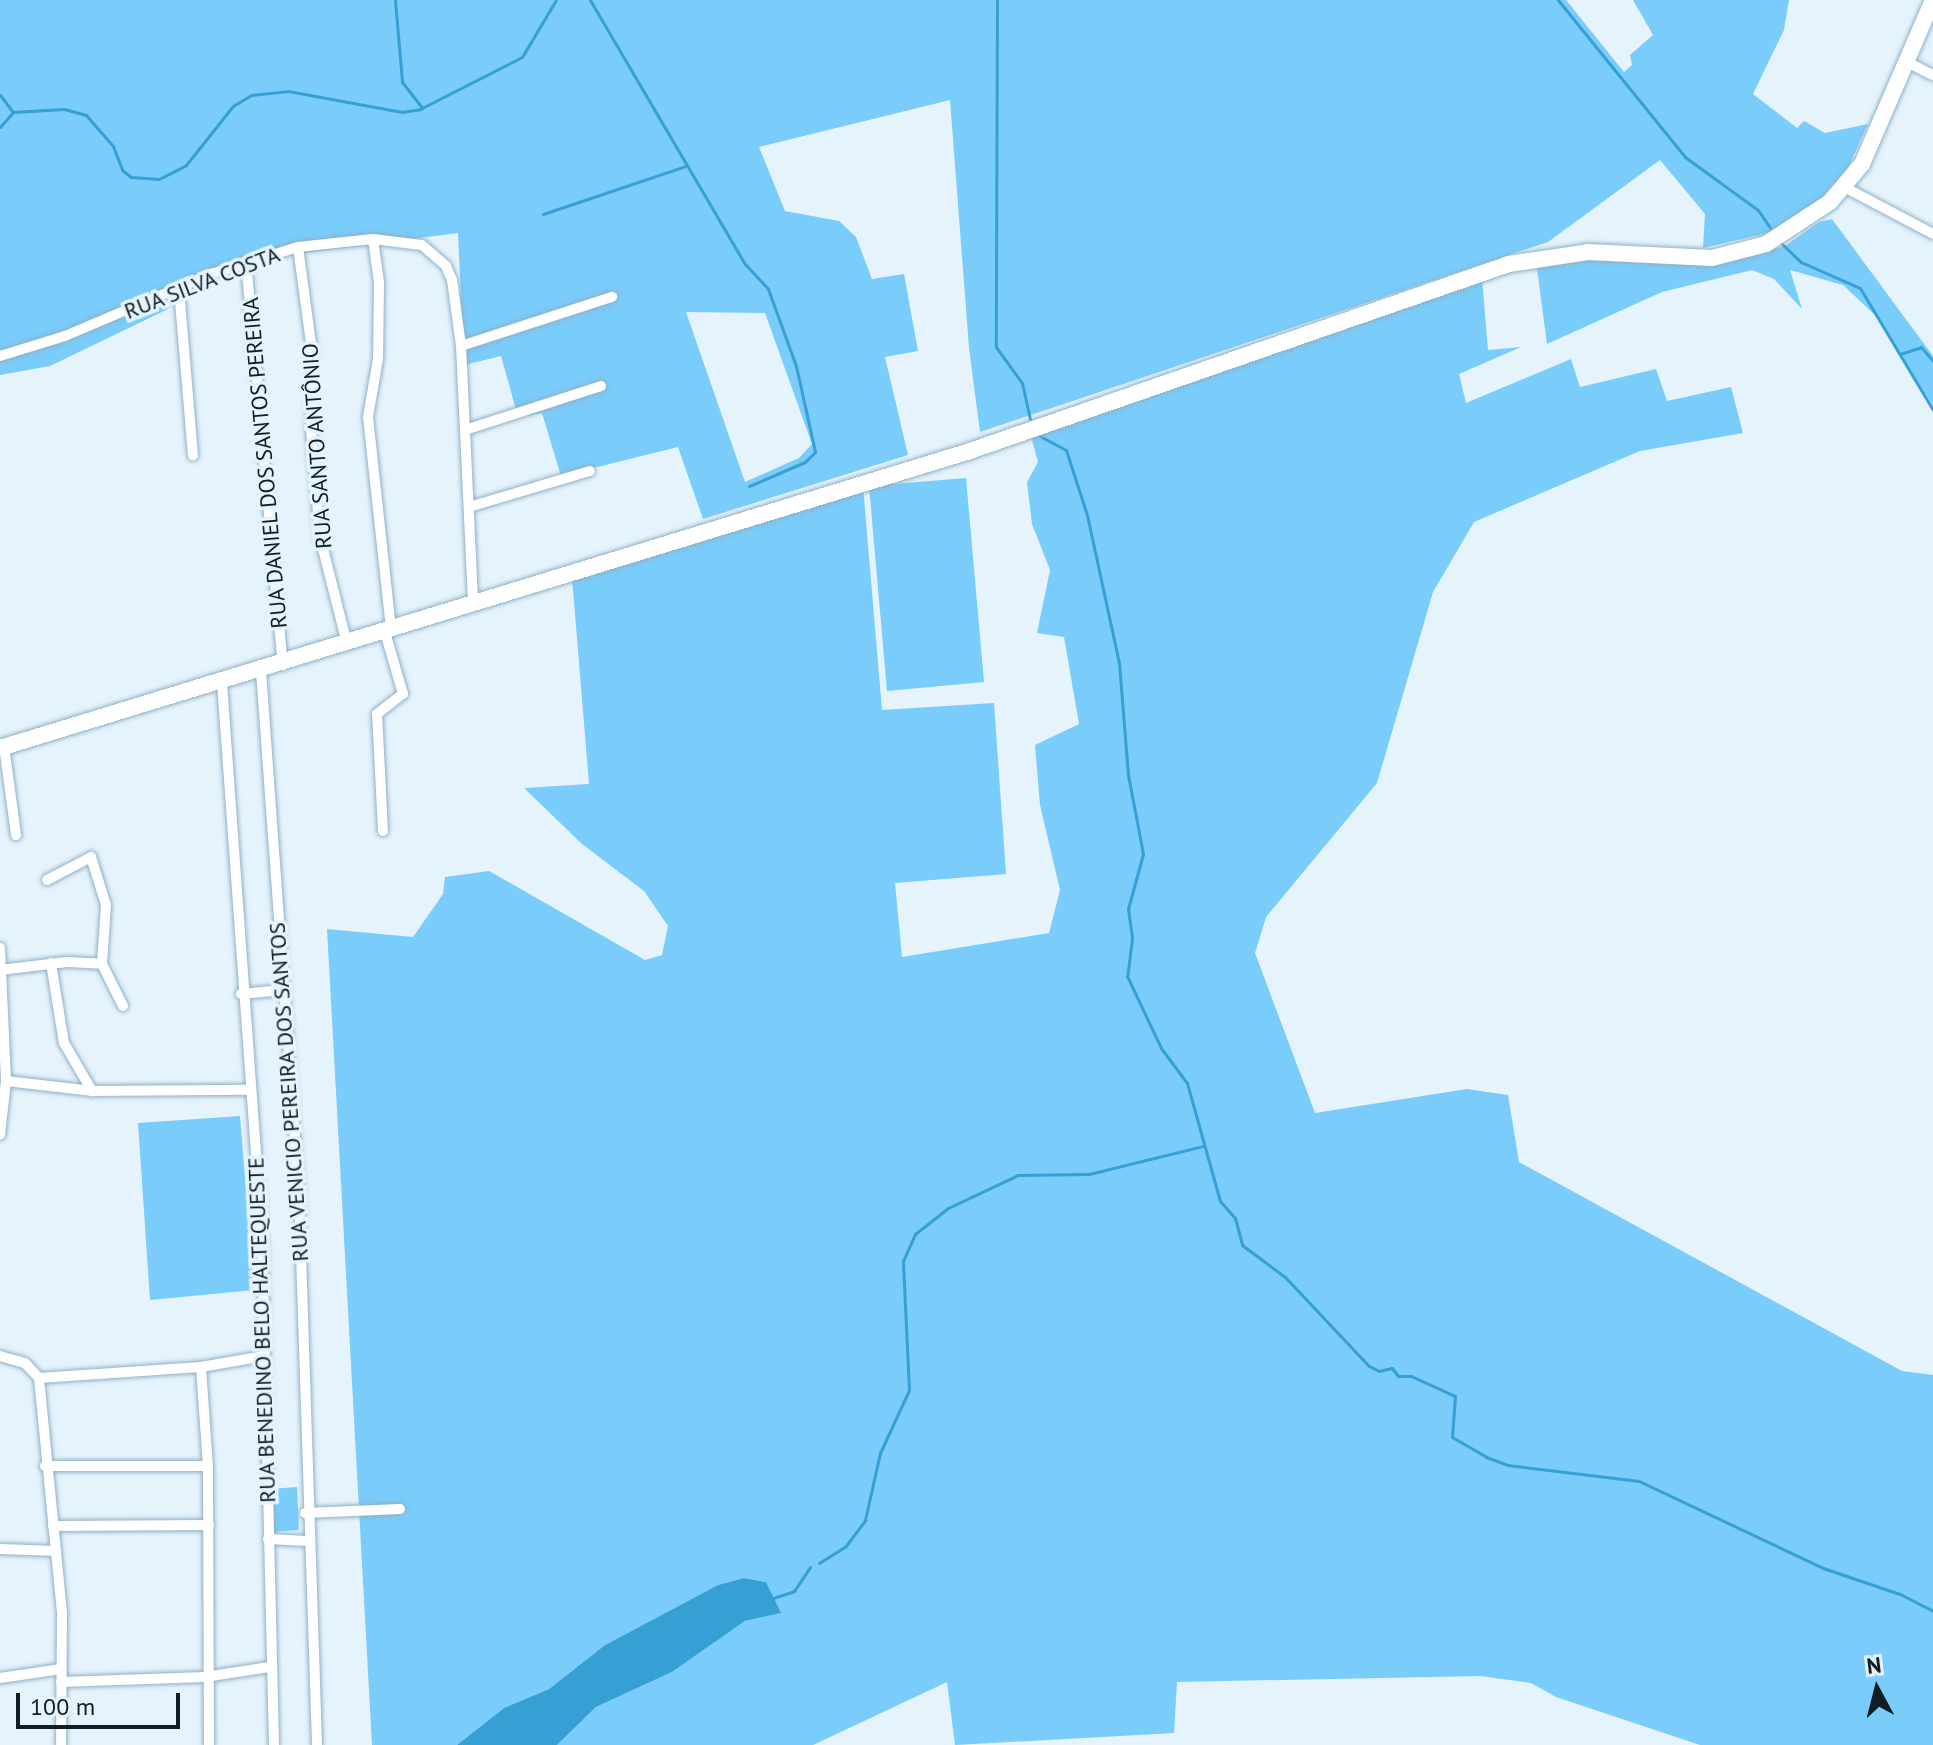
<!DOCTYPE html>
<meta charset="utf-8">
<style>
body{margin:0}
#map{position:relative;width:1933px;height:1745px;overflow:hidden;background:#e5f3fd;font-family:"PT Sans",sans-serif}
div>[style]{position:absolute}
.green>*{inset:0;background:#7accfa}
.water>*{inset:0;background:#369fd4}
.stream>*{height:3px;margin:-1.5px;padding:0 1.5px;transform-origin:1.5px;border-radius:1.5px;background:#369fd4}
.roads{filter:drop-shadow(0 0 2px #8eb1c7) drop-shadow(0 0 2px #8eb1c7)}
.street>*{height:10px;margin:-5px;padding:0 5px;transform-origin:5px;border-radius:5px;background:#fff}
.primary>*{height:16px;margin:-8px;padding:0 8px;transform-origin:8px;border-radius:8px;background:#fff}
span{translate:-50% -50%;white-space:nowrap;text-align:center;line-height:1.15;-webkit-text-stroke:7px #e5f3fd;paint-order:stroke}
.street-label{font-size:22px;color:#0f1d25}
.north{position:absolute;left:1837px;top:1649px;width:80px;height:80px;-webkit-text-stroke:6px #e5f3fd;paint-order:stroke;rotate:353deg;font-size:22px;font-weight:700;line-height:32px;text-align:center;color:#0f1d25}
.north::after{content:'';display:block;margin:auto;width:28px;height:36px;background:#0f1d25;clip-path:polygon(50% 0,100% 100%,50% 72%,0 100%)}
.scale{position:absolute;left:16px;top:1693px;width:164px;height:36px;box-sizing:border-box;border:4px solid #0f1d25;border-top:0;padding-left:10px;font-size:24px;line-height:28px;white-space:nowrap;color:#0f1d25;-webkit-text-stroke:6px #e5f3fd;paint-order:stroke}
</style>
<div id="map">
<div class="green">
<div style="clip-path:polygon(evenodd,0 0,1566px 0,1624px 72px,1632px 65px,1630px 55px,1653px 35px,1633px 0,1789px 0,1784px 30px,1753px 94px,1797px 128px,1804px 121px,1825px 133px,1868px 124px,1848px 168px,1818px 202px,1777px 231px,1703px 248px,1705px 214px,1660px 160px,1548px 242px,980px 432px,969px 348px,950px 100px,759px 147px,785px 211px,839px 221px,856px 237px,872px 279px,904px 274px,918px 351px,885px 357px,908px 455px,703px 519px,678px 447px,561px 476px,542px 413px,518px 417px,501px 356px,464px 365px,458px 233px,233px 262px,225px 272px,166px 310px,50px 366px,0 375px,0 0,686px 312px,765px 313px,812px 444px,799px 458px,745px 482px,686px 312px)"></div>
<div style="clip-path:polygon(1832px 219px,1933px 356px,1933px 406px,1875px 315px,1843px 285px,1790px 270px,1802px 309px,1774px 279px,1752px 270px,1662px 292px,1547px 344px,1536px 261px,1555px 258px,1709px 264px,1785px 246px,1819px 222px)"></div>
<div style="clip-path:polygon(1482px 278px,1488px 350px,1521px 347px,1459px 374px,1466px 403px,1571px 359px,1580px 387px,1656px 369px,1667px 401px,1731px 387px,1743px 433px,1640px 451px,1474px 522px,1433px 592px,1377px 783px,1266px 917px,1255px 953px,1315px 1113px,1467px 1089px,1508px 1095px,1519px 1162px,1902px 1371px,1933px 1375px,1933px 1745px,1700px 1745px,1556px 1697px,1531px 1683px,1480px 1676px,1177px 1682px,1174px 1733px,955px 1745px,947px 1682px,813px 1745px,557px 1745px,596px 1707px,672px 1672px,745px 1621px,780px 1613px,766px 1582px,744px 1578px,718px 1585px,605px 1645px,549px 1689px,504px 1708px,457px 1745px,372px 1745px,327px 929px,413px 937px,443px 894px,445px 877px,489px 871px,645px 960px,662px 955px,668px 926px,644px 891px,582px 844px,524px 788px,589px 784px,572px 578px,863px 486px,882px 710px,994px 703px,1006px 874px,895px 883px,902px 957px,1049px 933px,1060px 890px,1040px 805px,1035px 745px,1079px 724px,1064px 637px,1037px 633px,1050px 570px,1032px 524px,1027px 482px,1038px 462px,1030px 433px)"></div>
<div style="clip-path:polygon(966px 478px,984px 682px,887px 691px,869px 486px)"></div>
<div style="clip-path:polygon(240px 1116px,254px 1290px,150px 1300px,138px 1123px)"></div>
<div style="clip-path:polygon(297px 1487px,299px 1530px,271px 1532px,270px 1489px)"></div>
</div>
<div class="water">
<div style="clip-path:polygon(744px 1578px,766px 1582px,781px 1613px,745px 1621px,672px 1672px,596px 1707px,557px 1745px,457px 1745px,504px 1708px,549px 1689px,605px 1645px,718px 1585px)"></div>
</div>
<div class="stream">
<div style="left:395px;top:0;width:82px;rotate:85.1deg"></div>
<div style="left:402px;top:82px;width:33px;rotate:52deg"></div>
<div style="left:590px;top:0;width:306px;rotate:59.6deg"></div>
<div style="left:745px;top:264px;width:34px;rotate:47deg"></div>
<div style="left:768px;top:289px;width:82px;rotate:70deg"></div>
<div style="left:796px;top:366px;width:88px;rotate:77.5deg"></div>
<div style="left:815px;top:452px;width:14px;rotate:135deg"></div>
<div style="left:805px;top:462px;width:61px;rotate:156.8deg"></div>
<div style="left:997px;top:0;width:347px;rotate:90.2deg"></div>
<div style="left:996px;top:347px;width:44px;rotate:54.2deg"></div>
<div style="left:1022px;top:383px;width:42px;rotate:77.6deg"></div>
<div style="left:1558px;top:0;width:202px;rotate:51deg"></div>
<div style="left:1685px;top:157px;width:90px;rotate:36deg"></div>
<div style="left:1758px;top:210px;width:27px;rotate:56deg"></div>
<div style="left:0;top:95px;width:21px;rotate:53deg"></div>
<div style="left:13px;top:112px;width:51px;rotate:-3.4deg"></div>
<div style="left:64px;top:109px;width:23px;rotate:15deg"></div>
<div style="left:86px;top:115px;width:41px;rotate:48.9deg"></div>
<div style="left:113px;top:146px;width:26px;rotate:69deg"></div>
<div style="left:122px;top:170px;width:11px;rotate:38deg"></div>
<div style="left:131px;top:177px;width:28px;rotate:4deg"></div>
<div style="left:159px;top:179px;width:30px;rotate:-27deg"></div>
<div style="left:186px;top:165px;width:75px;rotate:-51.5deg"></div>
<div style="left:233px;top:106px;width:21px;rotate:-31deg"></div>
<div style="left:251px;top:95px;width:37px;rotate:-6deg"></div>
<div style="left:288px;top:91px;width:116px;rotate:10.4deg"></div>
<div style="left:402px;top:112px;width:18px;rotate:-9deg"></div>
<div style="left:420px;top:109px;width:114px;rotate:-27deg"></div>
<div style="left:522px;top:57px;width:66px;rotate:-59.2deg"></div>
<div style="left:0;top:127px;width:20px;rotate:-49deg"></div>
<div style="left:543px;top:214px;width:151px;rotate:-18.6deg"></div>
<div style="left:1780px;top:242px;width:29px;rotate:44deg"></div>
<div style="left:1801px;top:262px;width:64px;rotate:23.8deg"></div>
<div style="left:1860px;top:288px;width:142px;rotate:59.1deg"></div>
<div style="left:1900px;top:354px;width:22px;rotate:-18deg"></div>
<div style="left:1921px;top:347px;width:18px;rotate:49deg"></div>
<div style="left:1036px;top:434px;width:34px;rotate:28deg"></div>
<div style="left:1066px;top:450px;width:68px;rotate:72.1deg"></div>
<div style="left:1087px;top:515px;width:151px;rotate:77.8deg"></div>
<div style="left:1119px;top:663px;width:112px;rotate:85.4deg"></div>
<div style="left:1128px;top:775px;width:80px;rotate:79.2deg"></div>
<div style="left:1143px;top:854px;width:57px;rotate:105.3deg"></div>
<div style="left:1128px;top:909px;width:29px;rotate:82deg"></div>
<div style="left:1132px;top:938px;width:38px;rotate:97deg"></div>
<div style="left:1127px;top:976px;width:80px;rotate:64.7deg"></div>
<div style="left:1161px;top:1048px;width:44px;rotate:53.4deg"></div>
<div style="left:1187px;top:1083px;width:123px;rotate:74.4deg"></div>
<div style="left:1220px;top:1201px;width:23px;rotate:49deg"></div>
<div style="left:1235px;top:1218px;width:28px;rotate:75deg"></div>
<div style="left:1242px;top:1245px;width:54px;rotate:36.7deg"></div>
<div style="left:1285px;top:1277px;width:122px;rotate:46.7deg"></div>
<div style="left:1369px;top:1366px;width:11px;rotate:27deg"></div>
<div style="left:1379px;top:1371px;width:13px;rotate:-13deg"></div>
<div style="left:1392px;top:1368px;width:10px;rotate:53deg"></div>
<div style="left:1398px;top:1376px;width:13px"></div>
<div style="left:1411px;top:1376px;width:48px;rotate:24.4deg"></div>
<div style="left:1455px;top:1396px;width:41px;rotate:94.2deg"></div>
<div style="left:1452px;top:1437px;width:39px;rotate:30deg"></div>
<div style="left:1486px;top:1457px;width:23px;rotate:20deg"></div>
<div style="left:1508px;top:1465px;width:132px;rotate:7deg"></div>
<div style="left:1639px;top:1481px;width:204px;rotate:25.3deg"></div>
<div style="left:1823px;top:1568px;width:81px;rotate:18.7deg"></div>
<div style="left:1900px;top:1594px;width:37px;rotate:27deg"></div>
<div style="left:819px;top:1563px;width:31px;rotate:-32deg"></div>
<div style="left:845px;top:1547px;width:34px;rotate:-53deg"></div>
<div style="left:865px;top:1520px;width:69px;rotate:-77.4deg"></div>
<div style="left:880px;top:1453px;width:69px;rotate:-65.3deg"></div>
<div style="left:909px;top:1390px;width:129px;rotate:-92.7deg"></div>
<div style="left:903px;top:1261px;width:30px;rotate:-66deg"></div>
<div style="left:915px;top:1234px;width:42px;rotate:-38.2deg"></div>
<div style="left:948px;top:1208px;width:77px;rotate:-25.2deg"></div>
<div style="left:1018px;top:1175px;width:71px;rotate:-0.8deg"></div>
<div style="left:1089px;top:1174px;width:117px;rotate:-13.8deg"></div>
<div style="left:773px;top:1598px;width:22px;rotate:-18deg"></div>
<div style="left:794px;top:1591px;width:29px;rotate:-56deg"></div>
</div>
<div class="roads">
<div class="street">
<div style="left:1909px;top:63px;width:27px;rotate:27deg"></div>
<div style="left:1844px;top:187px;width:101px;rotate:27.8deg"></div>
<div style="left:373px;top:239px;width:43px;rotate:82.1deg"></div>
<div style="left:379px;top:282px;width:77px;rotate:90.7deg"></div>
<div style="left:378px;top:359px;width:59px;rotate:99.8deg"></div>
<div style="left:368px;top:417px;width:214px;rotate:83.8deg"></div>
<div style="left:298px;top:247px;width:105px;rotate:82.3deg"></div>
<div style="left:312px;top:351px;width:78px;rotate:90.7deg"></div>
<div style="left:311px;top:429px;width:108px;rotate:85.2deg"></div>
<div style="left:320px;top:537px;width:110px;rotate:75.8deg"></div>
<div style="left:246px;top:261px;width:406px;rotate:84.8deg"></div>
<div style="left:179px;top:289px;width:167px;rotate:85.2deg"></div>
<div style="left:461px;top:346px;width:159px;rotate:-18deg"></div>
<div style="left:0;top:356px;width:68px;rotate:-17.1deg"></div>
<div style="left:65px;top:336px;width:159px;rotate:-23deg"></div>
<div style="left:211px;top:274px;width:91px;rotate:-17.2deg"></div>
<div style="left:298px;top:247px;width:75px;rotate:-6.1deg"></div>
<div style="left:373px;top:239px;width:49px;rotate:7deg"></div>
<div style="left:422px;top:245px;width:32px;rotate:41deg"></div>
<div style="left:446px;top:266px;width:15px;rotate:67deg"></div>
<div style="left:452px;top:280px;width:67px;rotate:82.2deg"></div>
<div style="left:461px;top:346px;width:258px;rotate:87.3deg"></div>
<div style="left:465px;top:430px;width:143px;rotate:-17.9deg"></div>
<div style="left:469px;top:507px;width:126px;rotate:-16.6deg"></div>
<div style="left:261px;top:671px;width:523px;rotate:85.84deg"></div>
<div style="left:299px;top:1193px;width:552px;rotate:88.13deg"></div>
<div style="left:222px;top:683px;width:553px;rotate:85.86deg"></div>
<div style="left:262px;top:1235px;width:510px;rotate:88.65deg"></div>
<div style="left:4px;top:746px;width:90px;rotate:82.3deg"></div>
<div style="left:383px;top:831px;width:117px;rotate:-92.9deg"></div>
<div style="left:377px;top:714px;width:33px;rotate:-38deg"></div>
<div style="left:403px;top:694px;width:65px;rotate:-106.2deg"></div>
<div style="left:47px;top:880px;width:50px;rotate:-27.6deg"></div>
<div style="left:91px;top:857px;width:50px;rotate:72.6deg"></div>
<div style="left:106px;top:905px;width:59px;rotate:93.9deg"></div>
<div style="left:0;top:948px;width:133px;rotate:87.4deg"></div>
<div style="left:6px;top:1081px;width:54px;rotate:96.3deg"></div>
<div style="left:51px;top:963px;width:81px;rotate:80.8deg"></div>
<div style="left:64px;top:1043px;width:56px;rotate:59.7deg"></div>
<div style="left:0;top:970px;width:67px;rotate:-6.8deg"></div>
<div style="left:67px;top:962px;width:35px;rotate:3deg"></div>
<div style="left:102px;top:964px;width:47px;rotate:63.4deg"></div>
<div style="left:241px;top:994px;width:42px;rotate:-5.4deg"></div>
<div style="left:6px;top:1081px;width:87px;rotate:6.6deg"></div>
<div style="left:92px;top:1091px;width:157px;rotate:-0.4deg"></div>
<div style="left:0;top:1356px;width:26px;rotate:16deg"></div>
<div style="left:25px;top:1363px;width:21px;rotate:47deg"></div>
<div style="left:39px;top:1378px;width:237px;rotate:84.4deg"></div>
<div style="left:62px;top:1614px;width:131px;rotate:90.4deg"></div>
<div style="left:201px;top:1367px;width:99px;rotate:86deg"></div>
<div style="left:208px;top:1466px;width:279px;rotate:89.8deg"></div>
<div style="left:39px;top:1378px;width:162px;rotate:-3.9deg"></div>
<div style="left:201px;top:1367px;width:64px;rotate:-9.9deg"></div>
<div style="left:45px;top:1466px;width:163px"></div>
<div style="left:305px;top:1513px;width:95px;rotate:-2.4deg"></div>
<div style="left:53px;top:1526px;width:156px;rotate:-0.4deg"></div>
<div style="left:268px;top:1539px;width:39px;rotate:3deg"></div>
<div style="left:0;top:1549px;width:56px;rotate:2deg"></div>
<div style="left:0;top:1678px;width:62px;rotate:-8.4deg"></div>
<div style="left:61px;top:1682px;width:144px;rotate:-2deg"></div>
<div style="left:205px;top:1677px;width:65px;rotate:-8.9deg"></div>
</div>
<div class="primary">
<div style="left:0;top:748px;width:1011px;rotate:-17.02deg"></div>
<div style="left:967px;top:452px;width:574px;rotate:-19.13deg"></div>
<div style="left:1509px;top:264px;width:80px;rotate:-8.6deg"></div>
<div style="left:1588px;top:252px;width:124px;rotate:2.8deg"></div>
<div style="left:1712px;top:258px;width:56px;rotate:-14.5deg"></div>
<div style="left:1766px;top:244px;width:77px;rotate:-33.3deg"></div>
<div style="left:1830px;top:202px;width:50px;rotate:-49.9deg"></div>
<div style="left:1862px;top:164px;width:179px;rotate:-66.6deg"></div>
</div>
</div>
<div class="street-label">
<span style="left:202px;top:283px;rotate:-21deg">RUA SILVA COSTA</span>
<span style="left:317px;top:446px;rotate:-94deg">RUA SANTO ANTÔNIO</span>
<span style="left:265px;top:463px;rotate:-95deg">RUA DANIEL DOS SANTOS PEREIRA</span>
<span style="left:289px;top:1092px;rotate:-94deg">RUA VENICIO PEREIRA DOS SANTOS</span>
<span style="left:262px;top:1330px;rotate:-92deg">RUA BENEDINO BELO HALTEQUESTE</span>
</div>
<div class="north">N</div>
<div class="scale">100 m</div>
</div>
